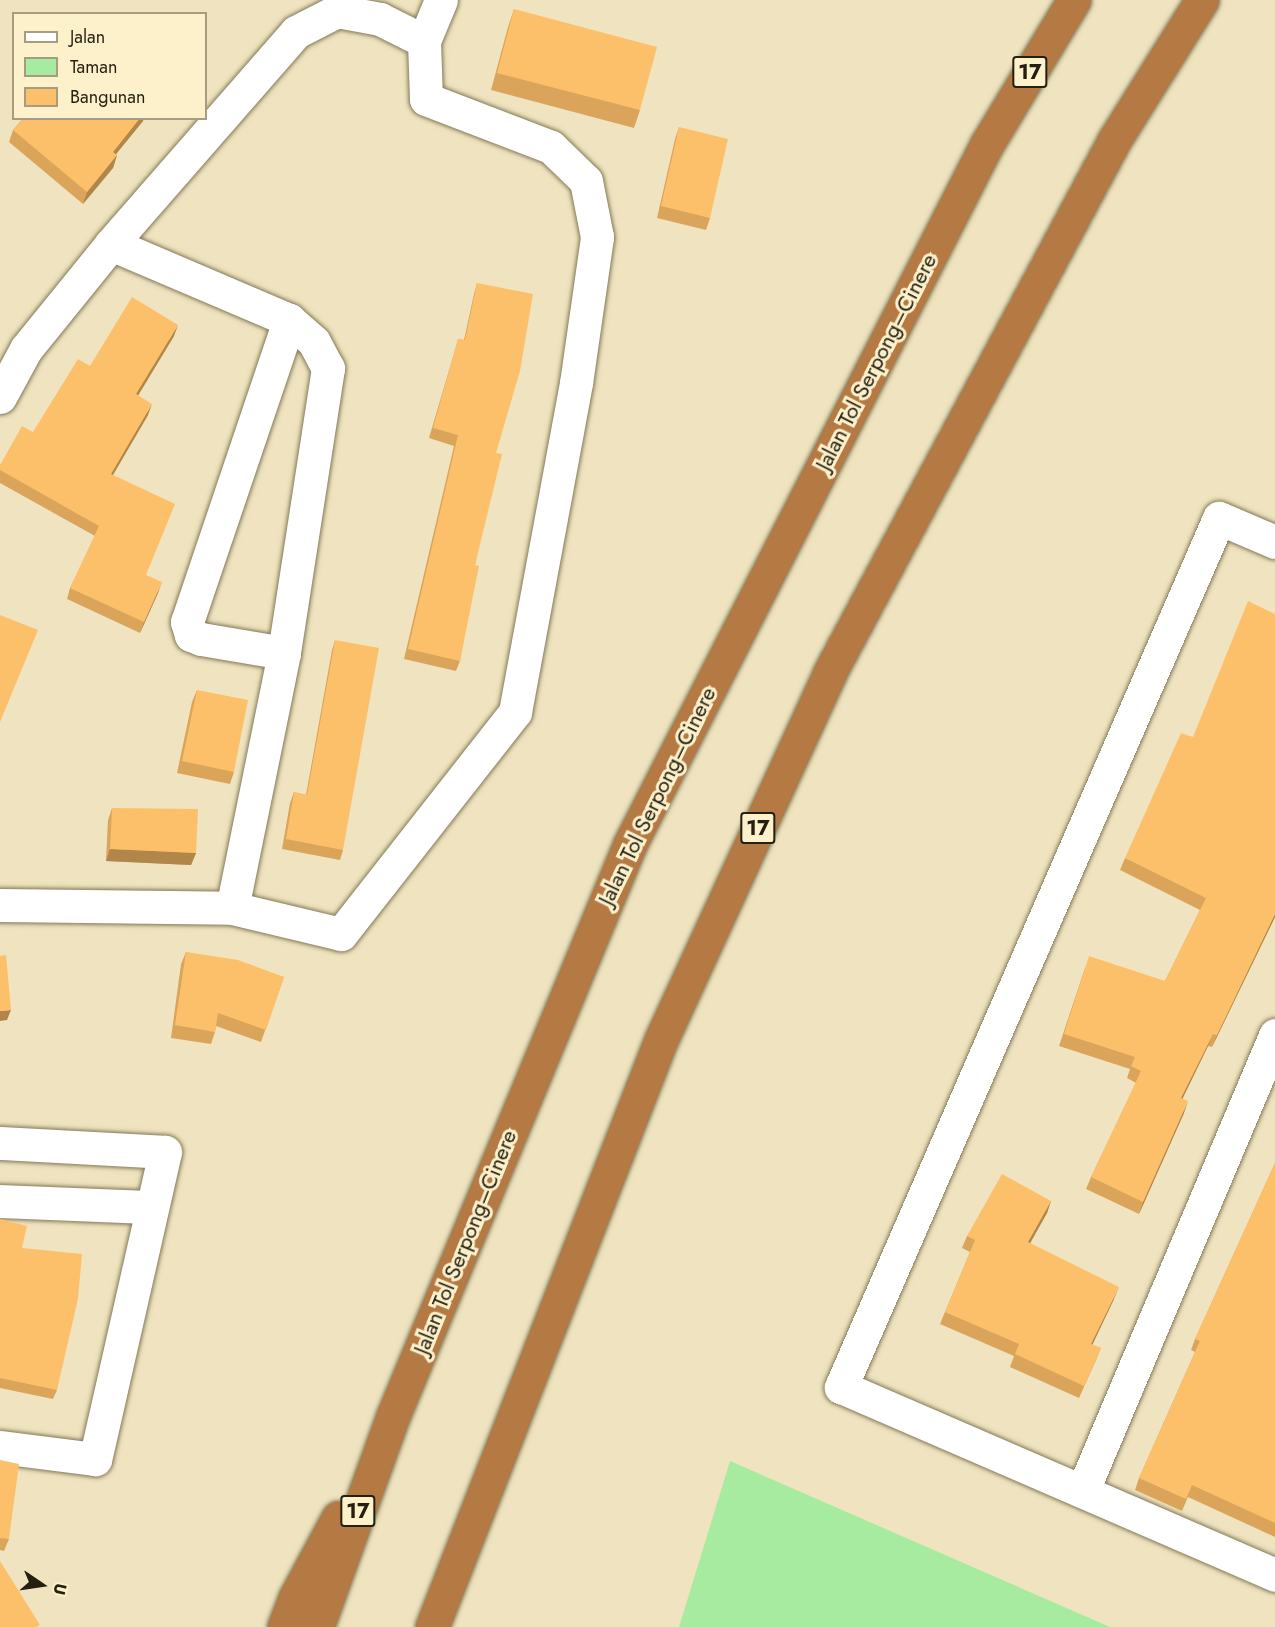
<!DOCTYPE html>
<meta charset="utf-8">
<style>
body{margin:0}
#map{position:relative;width:1275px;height:1627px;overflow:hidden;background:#efe4bf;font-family:Jost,sans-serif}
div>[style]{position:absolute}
.green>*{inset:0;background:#a7eba0}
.roads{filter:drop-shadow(0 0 2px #837958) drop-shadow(0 0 2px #837958)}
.minor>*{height:33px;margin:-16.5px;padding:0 16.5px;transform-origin:16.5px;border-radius:16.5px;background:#fff}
.highway>*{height:33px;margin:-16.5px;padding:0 16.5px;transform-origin:16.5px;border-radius:16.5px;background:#b57943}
.wall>*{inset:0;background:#daa55b}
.shaded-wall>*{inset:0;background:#b1864a}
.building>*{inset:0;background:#fdc06a}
span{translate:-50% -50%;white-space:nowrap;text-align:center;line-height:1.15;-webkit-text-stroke:6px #fdf1cc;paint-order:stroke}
.shield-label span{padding:2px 4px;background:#fdf1cc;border:2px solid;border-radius:4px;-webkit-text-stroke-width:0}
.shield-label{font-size:21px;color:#231f11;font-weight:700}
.street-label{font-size:22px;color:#231f11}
.legend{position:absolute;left:12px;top:12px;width:195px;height:108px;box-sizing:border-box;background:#fdf1cc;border:2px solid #a69d81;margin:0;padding:8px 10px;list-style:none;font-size:18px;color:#231f11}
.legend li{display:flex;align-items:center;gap:12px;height:30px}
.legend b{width:30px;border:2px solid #a69d81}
.north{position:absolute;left:12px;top:1555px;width:60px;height:60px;-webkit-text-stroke:4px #fdf1cc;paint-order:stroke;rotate:103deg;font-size:16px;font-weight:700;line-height:24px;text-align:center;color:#231f11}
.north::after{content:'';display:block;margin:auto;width:21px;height:27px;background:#231f11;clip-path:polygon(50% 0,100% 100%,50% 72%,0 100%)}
</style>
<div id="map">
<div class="green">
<div style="clip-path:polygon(730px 1461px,1110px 1627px,679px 1627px)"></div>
</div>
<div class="roads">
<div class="minor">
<div style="left:111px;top:244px;width:194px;rotate:23.1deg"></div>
<div style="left:289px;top:320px;width:33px;rotate:41deg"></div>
<div style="left:314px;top:342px;width:30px;rotate:62deg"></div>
<div style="left:328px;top:368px;width:288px;rotate:98.8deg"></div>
<div style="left:284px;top:653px;width:260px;rotate:101.5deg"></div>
<div style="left:0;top:397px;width:55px;rotate:-61.6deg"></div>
<div style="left:26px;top:349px;width:135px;rotate:-51deg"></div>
<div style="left:111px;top:244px;width:281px;rotate:-48.9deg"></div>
<div style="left:296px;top:32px;width:46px;rotate:-27.1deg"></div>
<div style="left:337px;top:11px;width:44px;rotate:10.5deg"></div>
<div style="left:380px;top:19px;width:49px;rotate:26.6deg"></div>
<div style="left:1275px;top:542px;width:61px;rotate:-156.8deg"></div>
<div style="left:1219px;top:518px;width:948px;rotate:113.51deg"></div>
<div style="left:841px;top:1387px;width:473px;rotate:23.4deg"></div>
<div style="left:284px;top:653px;width:84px;rotate:-170.4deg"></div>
<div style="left:201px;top:639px;width:11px;rotate:-158deg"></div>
<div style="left:191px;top:635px;width:14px;rotate:-107deg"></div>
<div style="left:187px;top:622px;width:319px;rotate:-71.3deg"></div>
<div style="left:0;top:905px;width:232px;rotate:0.7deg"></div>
<div style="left:232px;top:908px;width:112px;rotate:13.4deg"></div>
<div style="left:341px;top:934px;width:282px;rotate:-51.9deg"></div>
<div style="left:515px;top:712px;width:335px;rotate:-79.5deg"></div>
<div style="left:576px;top:383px;width:148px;rotate:-81.8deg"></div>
<div style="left:597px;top:237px;width:57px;rotate:-101.1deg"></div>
<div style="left:586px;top:181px;width:49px;rotate:-135.8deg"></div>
<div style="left:551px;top:147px;width:134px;rotate:-159deg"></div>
<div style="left:426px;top:99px;width:58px;rotate:-92deg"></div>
<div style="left:424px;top:41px;width:44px;rotate:-67.5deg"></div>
<div style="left:0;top:1143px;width:165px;rotate:3.1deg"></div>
<div style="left:165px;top:1152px;width:315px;rotate:102.8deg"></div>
<div style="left:95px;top:1459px;width:96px;rotate:-172.8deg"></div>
<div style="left:0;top:1201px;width:150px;rotate:2.3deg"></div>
<div style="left:1083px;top:1490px;width:494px;rotate:-67.1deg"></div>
</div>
<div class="highway">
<div style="left:284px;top:1627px;width:31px;rotate:-69deg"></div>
<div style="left:295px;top:1598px;width:91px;rotate:-61.7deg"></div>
<div style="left:317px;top:1627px;width:224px;rotate:-70.2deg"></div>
<div style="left:393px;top:1416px;width:619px;rotate:-67.49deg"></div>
<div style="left:630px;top:844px;width:786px;rotate:-62.98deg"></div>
<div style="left:987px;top:144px;width:168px;rotate:-58.9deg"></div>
<div style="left:432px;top:1627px;width:630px;rotate:-68.69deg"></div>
<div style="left:661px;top:1040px;width:405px;rotate:-65.3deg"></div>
<div style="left:830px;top:672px;width:604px;rotate:-61.87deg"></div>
<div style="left:1115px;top:139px;width:164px;rotate:-58deg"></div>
</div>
</div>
<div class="wall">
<div style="clip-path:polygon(514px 9px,640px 110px,634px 128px,491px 90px,508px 27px)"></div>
<div style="clip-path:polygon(23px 118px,144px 118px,143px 121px,116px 154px,117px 155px,113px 168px,83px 204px,9px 142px,13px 130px)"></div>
<div style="clip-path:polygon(679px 127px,710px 218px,706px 230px,657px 218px,675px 139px)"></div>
<div style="clip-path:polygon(477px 283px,496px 453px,475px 565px,460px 661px,456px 671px,404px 659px,454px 446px,429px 438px,455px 350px,458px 339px,464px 340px,474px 294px)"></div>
<div style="clip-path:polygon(174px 336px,138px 396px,148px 415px,113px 475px,146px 575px,158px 593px,140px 633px,67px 599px,70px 588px,95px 536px,0 483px,0 465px,33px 432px)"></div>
<div style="clip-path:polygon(335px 640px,343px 850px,340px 860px,282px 849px,290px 803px,294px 792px,306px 795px,332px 650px)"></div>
<div style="clip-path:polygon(197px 690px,234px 772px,230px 784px,177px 773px,192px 702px)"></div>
<div style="clip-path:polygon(112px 808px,196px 853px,191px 865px,106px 861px,108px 820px)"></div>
<div style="clip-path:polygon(1125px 858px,1275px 917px,1212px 1047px,1208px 1046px,1182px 1099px,1184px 1113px,1139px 1214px,1086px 1189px,1091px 1177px,1136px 1083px,1127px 1078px,1130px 1069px,1059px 1046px,1085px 968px,1165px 981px,1200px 910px,1120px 870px)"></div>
<div style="clip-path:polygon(186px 952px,284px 977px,261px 1042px,216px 1026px,215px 1032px,211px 1044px,171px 1038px,181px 964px)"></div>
<div style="clip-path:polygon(1275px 1163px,1275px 1537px,1188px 1497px,1182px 1511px,1135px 1490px,1139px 1478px,1195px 1352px,1191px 1350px,1195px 1339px)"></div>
<div style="clip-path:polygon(1051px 1201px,1047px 1213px,1030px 1243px,1114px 1299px,1092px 1345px,1101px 1348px,1096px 1360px,1079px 1398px,1010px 1367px,1014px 1356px,940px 1324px,970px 1252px,962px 1248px,967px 1236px)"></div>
<div style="clip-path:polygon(0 1219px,22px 1248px,57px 1390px,53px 1399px,0 1388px)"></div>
<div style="clip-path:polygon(0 1460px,9px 1539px,4px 1551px,0 1550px)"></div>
</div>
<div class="shaded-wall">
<div style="clip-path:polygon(140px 118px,144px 118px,143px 121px,108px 164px,113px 152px)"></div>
<div style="clip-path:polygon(117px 155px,113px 168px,83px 204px,87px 192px)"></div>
<div style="clip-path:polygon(178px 325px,174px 336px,132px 405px,136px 394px)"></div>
<div style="clip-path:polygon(152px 404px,148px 415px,107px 485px,111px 474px)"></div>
<div style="clip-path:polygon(162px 582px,158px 593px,140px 633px,144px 622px)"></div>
<div style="clip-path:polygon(110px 849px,196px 853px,191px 865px,106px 861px)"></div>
<div style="clip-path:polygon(1275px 914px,1275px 917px,1212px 1047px,1217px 1035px)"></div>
<div style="clip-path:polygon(11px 1010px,7px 1020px,0 1021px,0 1011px)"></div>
<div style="clip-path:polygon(1213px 1034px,1208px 1046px,1177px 1110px,1181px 1098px)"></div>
<div style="clip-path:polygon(1188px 1101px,1184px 1113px,1139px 1214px,1143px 1202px)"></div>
<div style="clip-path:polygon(1051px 1201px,1047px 1213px,1024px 1254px,1028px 1242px)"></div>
<div style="clip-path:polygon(1119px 1287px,1114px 1299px,1087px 1356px,1091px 1344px)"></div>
</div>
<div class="building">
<div style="clip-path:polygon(514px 9px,657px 47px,640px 110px,497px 73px)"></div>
<div style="clip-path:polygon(23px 118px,140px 118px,113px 152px,117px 155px,87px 192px,13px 130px)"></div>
<div style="clip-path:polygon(679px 127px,728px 139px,710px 218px,661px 206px)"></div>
<div style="clip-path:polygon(477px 283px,533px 294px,520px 371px,496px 453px,502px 454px,475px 565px,479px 566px,460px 661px,408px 649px,458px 435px,433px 428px,458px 339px,465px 340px)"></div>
<div style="clip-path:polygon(132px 297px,178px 325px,136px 394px,152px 404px,111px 474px,175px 504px,146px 575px,162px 582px,144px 622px,70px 588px,99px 526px,0 470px,0 465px,22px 426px,33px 432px,78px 359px,90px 366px)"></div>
<div style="clip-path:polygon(1248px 601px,1275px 614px,1275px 914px,1217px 1035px,1213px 1034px,1181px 1098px,1188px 1101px,1143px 1202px,1091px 1177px,1141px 1071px,1131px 1066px,1135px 1057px,1064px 1034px,1089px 956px,1165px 981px,1206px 898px,1125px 858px,1181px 733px,1193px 737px)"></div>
<div style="clip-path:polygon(0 615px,38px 630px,0 722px)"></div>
<div style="clip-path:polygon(335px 640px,379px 648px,343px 850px,286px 839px,294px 792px,307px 795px)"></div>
<div style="clip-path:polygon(197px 690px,248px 700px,234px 772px,182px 761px)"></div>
<div style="clip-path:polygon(112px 808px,198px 809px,196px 853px,110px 849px)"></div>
<div style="clip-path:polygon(186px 952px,238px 960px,284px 977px,266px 1030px,218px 1013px,215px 1032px,175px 1025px)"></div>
<div style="clip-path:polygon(6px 955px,11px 1010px,0 1011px,0 956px)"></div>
<div style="clip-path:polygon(1275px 1163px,1275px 1523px,1192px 1485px,1186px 1499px,1139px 1478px,1200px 1341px,1195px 1339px)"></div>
<div style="clip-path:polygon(1002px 1174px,1051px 1201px,1028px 1242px,1119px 1287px,1091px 1344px,1101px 1348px,1084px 1386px,1015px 1354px,1019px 1344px,945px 1312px,975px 1240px,967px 1236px)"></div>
<div style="clip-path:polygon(0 1219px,27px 1226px,22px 1248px,82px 1254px,78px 1299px,57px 1390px,0 1378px)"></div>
<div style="clip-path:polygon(0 1460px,19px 1464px,9px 1539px,0 1538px)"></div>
<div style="clip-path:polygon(0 1561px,40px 1625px,36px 1627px,0 1627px)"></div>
</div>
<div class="shield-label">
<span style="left:1030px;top:72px">17</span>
<span style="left:758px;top:828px">17</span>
<span style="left:358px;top:1511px">17</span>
</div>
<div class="street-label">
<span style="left:876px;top:362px;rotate:-63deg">Jalan Tol Serpong–Cinere</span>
<span style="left:657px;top:796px;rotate:-64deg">Jalan Tol Serpong–Cinere</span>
<span style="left:465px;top:1242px;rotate:-68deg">Jalan Tol Serpong–Cinere</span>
</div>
<ul class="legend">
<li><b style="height:8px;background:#fff"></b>Jalan</li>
<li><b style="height:16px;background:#a7eba0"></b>Taman</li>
<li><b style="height:16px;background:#fdc06a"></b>Bangunan</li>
</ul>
<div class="north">U</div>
</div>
